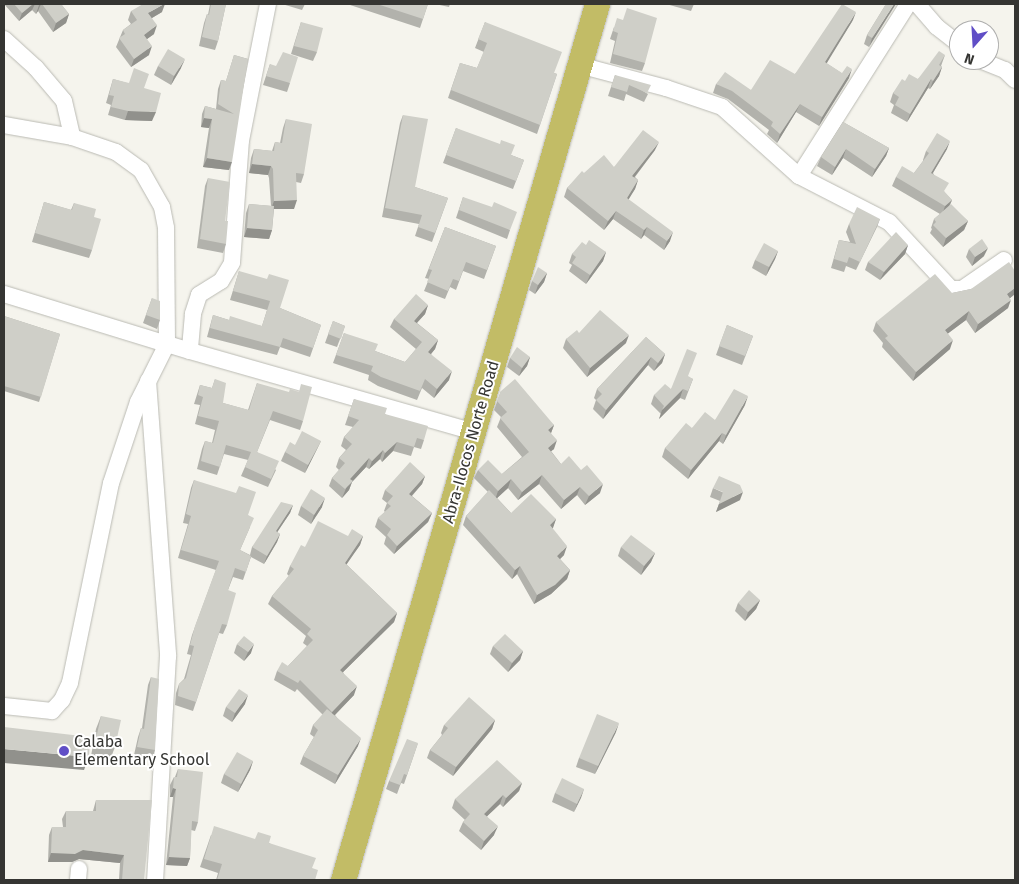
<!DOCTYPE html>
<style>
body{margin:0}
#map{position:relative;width:1019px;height:884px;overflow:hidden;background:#f5f4ed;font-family:"Fira Sans",sans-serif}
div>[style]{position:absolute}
.roads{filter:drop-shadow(0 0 1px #babab3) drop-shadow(0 0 1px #babab3)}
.street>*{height:16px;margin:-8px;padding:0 8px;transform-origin:8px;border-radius:8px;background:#fff}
.primary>*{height:25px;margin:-12.5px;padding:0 12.5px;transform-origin:12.5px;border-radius:12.5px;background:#c2bc66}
.wall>*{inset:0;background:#b2b2ac}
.shaded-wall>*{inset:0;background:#91918c}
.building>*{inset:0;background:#cfcfc8}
.dots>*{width:14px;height:14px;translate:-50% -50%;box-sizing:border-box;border:2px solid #fff;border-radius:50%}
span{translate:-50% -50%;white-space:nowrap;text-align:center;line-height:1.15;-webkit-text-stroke:4px #fff;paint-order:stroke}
.street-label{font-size:16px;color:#353532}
.poi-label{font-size:16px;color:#353532}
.left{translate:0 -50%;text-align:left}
.frame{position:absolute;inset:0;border:5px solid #353532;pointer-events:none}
.north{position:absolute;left:949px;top:20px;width:50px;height:50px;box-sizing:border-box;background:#fff;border:1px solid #aeaead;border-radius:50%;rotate:199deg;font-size:14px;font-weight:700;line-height:20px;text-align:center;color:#353532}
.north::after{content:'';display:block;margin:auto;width:18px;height:22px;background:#604ec6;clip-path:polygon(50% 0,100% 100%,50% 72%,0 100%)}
</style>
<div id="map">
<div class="roads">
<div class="street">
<div style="left:268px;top:4px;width:139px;rotate:101.2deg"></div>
<div style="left:241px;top:140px;width:123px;rotate:94.2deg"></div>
<div style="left:232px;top:263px;width:21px;rotate:121deg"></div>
<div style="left:221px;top:281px;width:26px;rotate:148deg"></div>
<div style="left:199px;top:295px;width:20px;rotate:108deg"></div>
<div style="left:193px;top:314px;width:37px;rotate:95deg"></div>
<div style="left:190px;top:351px;width:295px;rotate:15.9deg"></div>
<div style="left:917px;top:4px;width:30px;rotate:49deg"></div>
<div style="left:937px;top:27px;width:28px;rotate:38deg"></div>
<div style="left:4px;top:39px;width:43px;rotate:42.2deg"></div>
<div style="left:36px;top:68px;width:43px;rotate:49.7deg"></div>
<div style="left:64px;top:101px;width:37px;rotate:77deg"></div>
<div style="left:980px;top:60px;width:27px;rotate:22deg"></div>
<div style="left:1005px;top:70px;width:14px;rotate:45deg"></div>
<div style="left:579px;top:65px;width:90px;rotate:14.8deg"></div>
<div style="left:666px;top:88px;width:59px;rotate:18.7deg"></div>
<div style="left:722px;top:107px;width:103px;rotate:41.9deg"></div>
<div style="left:799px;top:176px;width:101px;rotate:27.1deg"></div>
<div style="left:889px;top:222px;width:91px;rotate:47.2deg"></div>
<div style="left:951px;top:289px;width:11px"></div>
<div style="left:962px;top:289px;width:51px;rotate:-34.6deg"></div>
<div style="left:4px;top:125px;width:69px;rotate:10deg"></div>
<div style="left:72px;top:137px;width:46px;rotate:18.8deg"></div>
<div style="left:116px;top:152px;width:31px;rotate:36deg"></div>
<div style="left:141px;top:170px;width:43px;rotate:60.4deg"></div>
<div style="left:162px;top:207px;width:21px;rotate:79deg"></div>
<div style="left:166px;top:228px;width:116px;rotate:89.5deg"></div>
<div style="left:167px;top:344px;width:24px;rotate:17deg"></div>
<div style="left:799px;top:176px;width:204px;rotate:-57.6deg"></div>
<div style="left:4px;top:294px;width:170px;rotate:17.1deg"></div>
<div style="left:167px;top:344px;width:65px;rotate:116.6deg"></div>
<div style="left:138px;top:402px;width:85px;rotate:108.4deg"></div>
<div style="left:111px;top:483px;width:204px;rotate:101.6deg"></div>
<div style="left:70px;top:683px;width:19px;rotate:115deg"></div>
<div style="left:62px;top:700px;width:15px;rotate:132deg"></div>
<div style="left:52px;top:711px;width:48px;rotate:-174.1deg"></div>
<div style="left:148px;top:381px;width:276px;rotate:85.8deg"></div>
<div style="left:168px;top:656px;width:224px;rotate:93.3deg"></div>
<div style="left:78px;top:880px;width:11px;rotate:-85deg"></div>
</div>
<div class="primary">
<div style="left:343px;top:880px;width:912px;rotate:-73.83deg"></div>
</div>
</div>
<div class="wall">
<div style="clip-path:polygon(4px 4px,61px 4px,69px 14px,66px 23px,53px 32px,38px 11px,36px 14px,32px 10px,19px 21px)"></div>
<div style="clip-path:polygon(210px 4px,226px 4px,218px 41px,215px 50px,199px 46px,204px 23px,207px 14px,208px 15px)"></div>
<div style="clip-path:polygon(282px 4px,305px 4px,302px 10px)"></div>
<div style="clip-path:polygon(347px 4px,428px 4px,420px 28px)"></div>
<div style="clip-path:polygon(435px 4px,450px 4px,449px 7px)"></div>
<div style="clip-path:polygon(666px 4px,694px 4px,691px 11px)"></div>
<div style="clip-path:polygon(886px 4px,869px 47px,864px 44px,867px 35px)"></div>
<div style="clip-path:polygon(131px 11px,162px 12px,152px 18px,154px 34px,147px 39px,149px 55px,131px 67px,116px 47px,123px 30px,131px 24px,128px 20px)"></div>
<div style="clip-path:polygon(853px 20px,826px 63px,849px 78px,819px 126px,796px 112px,777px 143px,767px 134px,769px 130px,728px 99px,713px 93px,716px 84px,751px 90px,795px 74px)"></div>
<div style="clip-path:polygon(301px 22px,317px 52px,313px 61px,291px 54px)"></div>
<div style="clip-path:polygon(485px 22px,554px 73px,557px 74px,537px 134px,448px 98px,460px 63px,477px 68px,484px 52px,475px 48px)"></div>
<div style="clip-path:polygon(614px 27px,645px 63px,642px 71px,610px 63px,615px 41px,610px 39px)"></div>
<div style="clip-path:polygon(234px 55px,248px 59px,229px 170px,203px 167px,209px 128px,201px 127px,202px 114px,205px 106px,216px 109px,218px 89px,221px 80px,226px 81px)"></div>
<div style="clip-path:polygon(945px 55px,941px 66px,942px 67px,939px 76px,930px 89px,928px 88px,907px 122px,891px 113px,894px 105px,890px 102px,893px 93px,905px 81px,918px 79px)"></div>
<div style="clip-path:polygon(270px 64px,290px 83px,287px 92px,263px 85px)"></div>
<div style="clip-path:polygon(158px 66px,181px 68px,171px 85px,154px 75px)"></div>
<div style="clip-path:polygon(615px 75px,648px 94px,644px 102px,626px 94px,624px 101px,608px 96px)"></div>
<div style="clip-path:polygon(113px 79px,144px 88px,152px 121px,125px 120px,108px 115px,111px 105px,106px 103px)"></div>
<div style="clip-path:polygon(403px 115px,415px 187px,448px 198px,432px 242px,415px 236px,419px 224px,382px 217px,400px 123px)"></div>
<div style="clip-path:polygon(286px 119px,304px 174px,301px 183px,296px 182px,294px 209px,274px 209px,272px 230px,269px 239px,244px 237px,246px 213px,249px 204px,271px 206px,269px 178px,268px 175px,249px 173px,251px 158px,254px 149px,272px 151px,275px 142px,280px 143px,283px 128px)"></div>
<div style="clip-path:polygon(843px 122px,889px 148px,886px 156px,872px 177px,843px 158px,832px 175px,817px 166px,821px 157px)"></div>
<div style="clip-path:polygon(456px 128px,511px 155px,524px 160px,513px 189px,443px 163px)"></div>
<div style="clip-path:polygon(947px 149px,933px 173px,945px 193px,952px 200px,950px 205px,968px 221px,964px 230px,943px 247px,930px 233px,932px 229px,931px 228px,934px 219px,940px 214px,892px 186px,896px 177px,914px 173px,923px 161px,923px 160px,926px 151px)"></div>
<div style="clip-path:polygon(655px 150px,635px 177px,638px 180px,635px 189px,628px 199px,670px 241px,664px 250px,644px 235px,641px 239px,613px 219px,604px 230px,564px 197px,567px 188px,584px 173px,614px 167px)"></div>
<div style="clip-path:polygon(208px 178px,225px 221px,226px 244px,223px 253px,197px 248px,205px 186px)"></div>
<div style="clip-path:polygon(463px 197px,510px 230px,507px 239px,456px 218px)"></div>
<div style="clip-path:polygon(44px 202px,71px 210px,74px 203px,94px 217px,92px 250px,89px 258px,32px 242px)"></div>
<div style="clip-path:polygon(880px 219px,877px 227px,856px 270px,846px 266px,844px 272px,831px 268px,839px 240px,850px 242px,846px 232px,849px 224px)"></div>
<div style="clip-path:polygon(445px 227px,496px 246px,484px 279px,463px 271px,456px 290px,450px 287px,445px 299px,424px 291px,429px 279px,425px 278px)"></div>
<div style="clip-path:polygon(586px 245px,606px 252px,603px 261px,586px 284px,569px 271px,572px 265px,569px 263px,572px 254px)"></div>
<div style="clip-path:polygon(908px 245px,905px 254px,880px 280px,865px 270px,868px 262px)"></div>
<div style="clip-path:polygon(969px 249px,984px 256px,972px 266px,966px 257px)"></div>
<div style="clip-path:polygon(778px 251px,775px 259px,766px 276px,752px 268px,755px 260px)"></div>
<div style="clip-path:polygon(239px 271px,280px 308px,321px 325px,310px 357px,280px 347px,277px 355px,207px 337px,213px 315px,229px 320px,262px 326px,267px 310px,230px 300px)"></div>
<div style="clip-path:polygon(1015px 271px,1015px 294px,1010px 298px,1008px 308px,975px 333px,966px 320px,948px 333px,950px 349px,913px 381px,882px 347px,883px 343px,873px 331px,876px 322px,952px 293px,971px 289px)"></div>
<div style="clip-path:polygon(547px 273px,544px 282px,535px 294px,529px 290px,532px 281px)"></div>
<div style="clip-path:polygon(152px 298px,160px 320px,157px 329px,143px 323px)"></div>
<div style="clip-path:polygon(428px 305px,425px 314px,417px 323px,438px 340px,435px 349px,431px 354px,449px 380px,434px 398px,422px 388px,417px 400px,378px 386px,368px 380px,369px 375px,333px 363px,344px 333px,375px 351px,405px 362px,416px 349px,390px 327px,394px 319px)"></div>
<div style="clip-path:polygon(4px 316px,60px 334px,39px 402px,4px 391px)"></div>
<div style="clip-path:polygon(333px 321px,345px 326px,337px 347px,325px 343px)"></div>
<div style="clip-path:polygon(727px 325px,753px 336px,742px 365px,716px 355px)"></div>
<div style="clip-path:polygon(579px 333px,626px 343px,587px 377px,563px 348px,566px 339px)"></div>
<div style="clip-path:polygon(646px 337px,665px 354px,662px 363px,654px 371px,648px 365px,603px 419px,593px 409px,596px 400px,594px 398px,597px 389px)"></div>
<div style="clip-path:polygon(530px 357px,527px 366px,519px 376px,507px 367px,510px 358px)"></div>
<div style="clip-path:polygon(688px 377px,693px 379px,685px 400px,680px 398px,659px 419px,661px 414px,651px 404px,654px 395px,671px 389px)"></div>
<div style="clip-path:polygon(215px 379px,223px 403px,248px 410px,257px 383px,303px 421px,300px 430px,270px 420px,257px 452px,276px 470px,268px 487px,241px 476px,248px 460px,224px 454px,217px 475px,197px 469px,202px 449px,205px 441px,212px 443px,215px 430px,195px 424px,200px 405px,194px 404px,200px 385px,212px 388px)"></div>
<div style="clip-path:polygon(501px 391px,554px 425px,551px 433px,554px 449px,551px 451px,561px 464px,600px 493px,585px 505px,577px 495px,561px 509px,539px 484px,518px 500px,508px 488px,497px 498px,511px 513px,556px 519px,552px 529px,564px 555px,560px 559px,570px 570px,567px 579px,551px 594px,534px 604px,517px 574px,512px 579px,463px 525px,466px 516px,488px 492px,474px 478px,478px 470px,502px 474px,522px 457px,497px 427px,501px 417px,494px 410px)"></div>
<div style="clip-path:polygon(354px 399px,385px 414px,424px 440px,421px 449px,414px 447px,411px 456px,393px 451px,382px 462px,380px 459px,369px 469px,366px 467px,352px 482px,349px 490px,342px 498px,329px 486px,332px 478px,339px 470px,336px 467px,339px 458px,346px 450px,341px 446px,344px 437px,353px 427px,345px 425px)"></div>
<div style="clip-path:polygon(745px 405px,723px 444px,719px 441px,688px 479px,662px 457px,665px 448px,692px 428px,715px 420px)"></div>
<div style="clip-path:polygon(321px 441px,305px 473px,281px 461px,285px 452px,295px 445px)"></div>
<div style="clip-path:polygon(425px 476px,422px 484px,412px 496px,432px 513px,428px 522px,394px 554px,384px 544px,386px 537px,375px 527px,378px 518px,385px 512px,384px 511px,387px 503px,382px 499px,385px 490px)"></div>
<div style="clip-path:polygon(194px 480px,248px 515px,250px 527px,240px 550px,250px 555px,252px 547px,293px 505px,290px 513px,277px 532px,280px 534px,277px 542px,264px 564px,251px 557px,243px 580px,233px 577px,228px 590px,227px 625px,223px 634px,219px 633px,193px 711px,175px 705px,176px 693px,179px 684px,184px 679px,191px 655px,187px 654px,192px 635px,216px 570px,178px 558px,188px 524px,183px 523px,191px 488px)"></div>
<div style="clip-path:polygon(713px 488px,740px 500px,716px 512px,720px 501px,710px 497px)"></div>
<div style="clip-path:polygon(301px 506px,322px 507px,311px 524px,298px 515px)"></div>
<div style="clip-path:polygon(348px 536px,363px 536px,360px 545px,346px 564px,397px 613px,394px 622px,343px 672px,354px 695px,335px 715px,358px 746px,335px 784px,300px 764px,303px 756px,314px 737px,310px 734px,313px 725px,323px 715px,297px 689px,295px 692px,274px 680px,277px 671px,288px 666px,307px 646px,303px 643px,306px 636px,268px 604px,272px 596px,289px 576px,287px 574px,290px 566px,305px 547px)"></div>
<div style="clip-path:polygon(621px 547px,655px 553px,651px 562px,641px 575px,618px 556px)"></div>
<div style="clip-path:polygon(760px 600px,756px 609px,745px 621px,735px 611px,738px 603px)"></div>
<div style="clip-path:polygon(237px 644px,251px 653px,244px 661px,234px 653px)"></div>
<div style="clip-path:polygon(493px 646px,523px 651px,520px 660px,508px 672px,490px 654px)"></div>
<div style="clip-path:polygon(151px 677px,155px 750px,152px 759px,134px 755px,138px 737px,141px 728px,142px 728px,148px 685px)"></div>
<div style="clip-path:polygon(245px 704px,232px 722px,223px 716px,226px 707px)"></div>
<div style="clip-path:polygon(101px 716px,115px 747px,110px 760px,91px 756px,96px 729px)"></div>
<div style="clip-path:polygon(495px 720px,492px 729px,453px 776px,427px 758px,430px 750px,442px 735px,441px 733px,444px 725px)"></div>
<div style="clip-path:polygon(616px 732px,595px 774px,576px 767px,579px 758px)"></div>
<div style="clip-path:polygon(418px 743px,404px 784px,401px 783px,397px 794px,386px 789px,389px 781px)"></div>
<div style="clip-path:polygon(253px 761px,250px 770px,238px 792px,221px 783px,224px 774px)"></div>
<div style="clip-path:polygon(178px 769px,198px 822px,195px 831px,191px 830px,190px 858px,187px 866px,166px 865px,173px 797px,170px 797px,170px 785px,174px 777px,175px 777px)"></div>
<div style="clip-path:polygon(522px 783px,519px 791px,503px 807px,500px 804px,487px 816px,494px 835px,481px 850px,459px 831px,463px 822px,465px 820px,452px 808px,455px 799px)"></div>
<div style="clip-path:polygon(584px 789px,574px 812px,552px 802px,555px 793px)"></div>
<div style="clip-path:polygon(96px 800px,144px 880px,119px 880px,120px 863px,79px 859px,72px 862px,48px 862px,49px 835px,52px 827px,63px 827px,62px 819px,66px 811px,93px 811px)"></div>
<div style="clip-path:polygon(211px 835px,269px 843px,312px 868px,315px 880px,216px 880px,218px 873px,200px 867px)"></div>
</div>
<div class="shaded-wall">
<div style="clip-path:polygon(33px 4px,35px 4px,32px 10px,19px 21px,22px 13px)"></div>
<div style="clip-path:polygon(40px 4px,41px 4px,38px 11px,36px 14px,39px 5px)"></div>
<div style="clip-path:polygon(164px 4px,165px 4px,162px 12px,145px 22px,148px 13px)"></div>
<div style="clip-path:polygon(894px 4px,896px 4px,869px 47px,872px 38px)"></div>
<div style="clip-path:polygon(856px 12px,853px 20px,822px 71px,825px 62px)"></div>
<div style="clip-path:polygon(69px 14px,66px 23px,53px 32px,56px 23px)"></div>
<div style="clip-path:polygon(157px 25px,154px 34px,140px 44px,144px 35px)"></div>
<div style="clip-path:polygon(152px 46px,149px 55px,131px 67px,134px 59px)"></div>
<div style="clip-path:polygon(185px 59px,181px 68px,171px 85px,174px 76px)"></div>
<div style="clip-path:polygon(942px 67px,939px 76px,930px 89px,933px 81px)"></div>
<div style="clip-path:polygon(852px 69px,849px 78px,819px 126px,822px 117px)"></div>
<div style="clip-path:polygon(931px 79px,928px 88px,907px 122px,910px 114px)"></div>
<div style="clip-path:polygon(800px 104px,796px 112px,777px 143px,780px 134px)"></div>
<div style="clip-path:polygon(128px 111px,156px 112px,152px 121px,125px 120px)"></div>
<div style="clip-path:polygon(204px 118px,212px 119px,209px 128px,201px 127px)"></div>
<div style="clip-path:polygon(950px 141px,947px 149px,928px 181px,931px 173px)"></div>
<div style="clip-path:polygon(659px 142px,655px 150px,629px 184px,632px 176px)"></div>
<div style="clip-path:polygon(889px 148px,886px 156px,872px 177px,875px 169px)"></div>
<div style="clip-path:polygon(846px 149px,843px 158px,832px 175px,835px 167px)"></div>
<div style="clip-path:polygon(207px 158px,232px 162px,229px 170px,203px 167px)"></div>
<div style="clip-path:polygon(252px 164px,271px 166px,268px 175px,249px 173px)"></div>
<div style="clip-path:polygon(638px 180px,635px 189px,624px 207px,627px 198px)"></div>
<div style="clip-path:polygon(297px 200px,294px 209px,271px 209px,274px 201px)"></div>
<div style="clip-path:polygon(952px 200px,948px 208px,942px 215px,945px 206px)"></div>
<div style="clip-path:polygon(616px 211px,613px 219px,604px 230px,608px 221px)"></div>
<div style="clip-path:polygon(968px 221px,964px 230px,943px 247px,946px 238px)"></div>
<div style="clip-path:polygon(647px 227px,644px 235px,641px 239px,644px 230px)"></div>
<div style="clip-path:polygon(247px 228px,272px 230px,269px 239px,244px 237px)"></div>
<div style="clip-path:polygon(673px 232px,670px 241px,664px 250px,667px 241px)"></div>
<div style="clip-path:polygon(908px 245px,905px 254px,880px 280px,884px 272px)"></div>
<div style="clip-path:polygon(988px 248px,984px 256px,972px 266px,975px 257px)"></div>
<div style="clip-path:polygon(778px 251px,775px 259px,766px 276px,769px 267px)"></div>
<div style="clip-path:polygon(606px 252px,603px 261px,586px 284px,590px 275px)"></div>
<div style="clip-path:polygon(547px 273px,544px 282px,535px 294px,538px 285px)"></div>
<div style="clip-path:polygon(1015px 288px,1015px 294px,1004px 303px,1007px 294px)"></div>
<div style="clip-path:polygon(1011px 300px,1008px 308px,975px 333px,978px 324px)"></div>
<div style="clip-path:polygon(428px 305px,425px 314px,411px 329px,414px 321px)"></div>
<div style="clip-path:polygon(969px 311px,966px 320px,942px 338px,945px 330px)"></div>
<div style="clip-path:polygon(629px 335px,626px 343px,587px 377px,590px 368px)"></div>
<div style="clip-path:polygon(438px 340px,435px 349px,425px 361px,428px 352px)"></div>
<div style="clip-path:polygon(953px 340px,950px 349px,913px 381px,916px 372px)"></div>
<div style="clip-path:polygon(665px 354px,662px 363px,654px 371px,658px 363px)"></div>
<div style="clip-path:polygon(530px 357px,527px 366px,519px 376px,522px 368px)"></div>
<div style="clip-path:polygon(651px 357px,648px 365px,603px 419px,606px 410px)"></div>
<div style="clip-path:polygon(452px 371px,449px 380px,434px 398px,437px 389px)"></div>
<div style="clip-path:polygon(683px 389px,680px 398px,659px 419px,662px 410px)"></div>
<div style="clip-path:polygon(748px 396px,745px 405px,723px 444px,726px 435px)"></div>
<div style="clip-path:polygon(554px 425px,551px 433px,548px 430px)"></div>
<div style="clip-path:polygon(722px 433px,719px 441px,688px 479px,691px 470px)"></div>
<div style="clip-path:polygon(557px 440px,554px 449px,545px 456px,548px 448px)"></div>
<div style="clip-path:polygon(321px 441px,305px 473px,308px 465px)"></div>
<div style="clip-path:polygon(397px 442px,393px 451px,382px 462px,385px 453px)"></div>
<div style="clip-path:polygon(383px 450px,380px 459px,369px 469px,372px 461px)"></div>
<div style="clip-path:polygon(369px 458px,366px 467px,352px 482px,349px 490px,342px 498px,350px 479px)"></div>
<div style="clip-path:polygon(542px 475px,539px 484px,518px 500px,522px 492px)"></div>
<div style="clip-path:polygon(425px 476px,422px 484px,406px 502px,409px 494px)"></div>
<div style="clip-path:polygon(511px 479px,508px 488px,495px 500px,498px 491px)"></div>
<div style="clip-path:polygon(603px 484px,600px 493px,585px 505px,589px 496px)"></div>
<div style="clip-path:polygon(580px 487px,577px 495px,561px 509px,564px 500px)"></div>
<div style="clip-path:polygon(743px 492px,740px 500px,716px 512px,719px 504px)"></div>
<div style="clip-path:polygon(325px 498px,322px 507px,311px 524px,314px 515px)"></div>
<div style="clip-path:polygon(293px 505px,290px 513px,272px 540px,276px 531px)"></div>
<div style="clip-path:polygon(432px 513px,428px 522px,394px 554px,397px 546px)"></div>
<div style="clip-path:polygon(556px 519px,553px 528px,547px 534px,550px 525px)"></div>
<div style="clip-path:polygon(280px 534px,277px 542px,264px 564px,267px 556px)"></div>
<div style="clip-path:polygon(363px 536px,360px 545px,342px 571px,345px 563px)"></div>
<div style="clip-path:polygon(567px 546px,564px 555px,554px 565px,557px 556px)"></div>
<div style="clip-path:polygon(655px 553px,651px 562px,641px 575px,644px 566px)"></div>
<div style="clip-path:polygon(520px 566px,517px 574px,512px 579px,515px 570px)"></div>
<div style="clip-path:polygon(570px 570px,567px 579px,551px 594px,534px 604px,537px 595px)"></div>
<div style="clip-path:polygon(760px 600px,756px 609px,745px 621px,748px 612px)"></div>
<div style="clip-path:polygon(397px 613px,394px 622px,337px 678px,340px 670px)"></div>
<div style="clip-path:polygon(254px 644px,251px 653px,244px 661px,248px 652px)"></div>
<div style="clip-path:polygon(523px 651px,520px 660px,508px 672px,512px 663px)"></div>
<div style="clip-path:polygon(357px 686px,354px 695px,329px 721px,332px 712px)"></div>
<div style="clip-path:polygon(248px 695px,245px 704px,232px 722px,235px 713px)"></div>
<div style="clip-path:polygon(495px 720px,492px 729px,453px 776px,456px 767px)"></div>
<div style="clip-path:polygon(619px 723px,616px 732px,595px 774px,598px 766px)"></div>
<div style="clip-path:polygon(361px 738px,358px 746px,335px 784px,338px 775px)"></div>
<div style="clip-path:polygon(4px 749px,89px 757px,84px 770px,4px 763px)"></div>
<div style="clip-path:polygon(253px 761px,250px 770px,238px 792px,241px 784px)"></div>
<div style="clip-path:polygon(522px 783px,519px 791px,503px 807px,506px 798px)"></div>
<div style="clip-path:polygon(173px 788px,176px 789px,173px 797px,170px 797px)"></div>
<div style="clip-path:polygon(584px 789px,581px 798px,574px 812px,577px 804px)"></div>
<div style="clip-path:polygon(503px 795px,500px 804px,481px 822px,484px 814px)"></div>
<div style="clip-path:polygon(498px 826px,494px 835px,481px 850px,484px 841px)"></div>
<div style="clip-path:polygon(83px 850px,124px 855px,120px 863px,79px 859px,72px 862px,48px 862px,51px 853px)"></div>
<div style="clip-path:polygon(169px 857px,190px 858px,187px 866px,166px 865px)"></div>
</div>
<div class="building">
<div style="clip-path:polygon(14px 4px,33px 4px,22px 13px)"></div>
<div style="clip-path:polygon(42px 4px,61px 4px,69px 14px,56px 23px)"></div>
<div style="clip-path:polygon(143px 4px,164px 4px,148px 13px,157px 25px,144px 35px,152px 46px,134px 59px,119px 38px,125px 34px,123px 30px,137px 20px,131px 11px)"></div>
<div style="clip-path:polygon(211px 4px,226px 4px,218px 41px,202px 37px,207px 14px,209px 15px)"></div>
<div style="clip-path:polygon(377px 4px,428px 4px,423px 19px)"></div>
<div style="clip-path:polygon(842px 4px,856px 12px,825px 62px,842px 73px,847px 66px,852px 69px,822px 117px,800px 104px,780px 134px,771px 126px,773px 122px,732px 91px,716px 84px,725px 72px,751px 90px,770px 60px,795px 74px)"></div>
<div style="clip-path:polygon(886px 4px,894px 4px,872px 38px,867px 35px)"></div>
<div style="clip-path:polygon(627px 8px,657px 18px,645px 63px,613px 54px,618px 33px,613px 31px,617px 18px,623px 20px)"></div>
<div style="clip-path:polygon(301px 22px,323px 28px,317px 52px,294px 46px)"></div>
<div style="clip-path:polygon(485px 22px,562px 52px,554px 73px,557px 74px,540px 125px,451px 90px,460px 63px,477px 68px,487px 43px,478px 39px)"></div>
<div style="clip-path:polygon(168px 49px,185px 59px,174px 76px,158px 66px)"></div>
<div style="clip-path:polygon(939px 51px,945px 55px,939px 65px,942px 67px,933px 81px,931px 79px,910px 114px,895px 105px,899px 97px,893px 93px,902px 79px,905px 81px,909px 74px,918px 79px)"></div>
<div style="clip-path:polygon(283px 52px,298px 57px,290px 83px,266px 76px,270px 64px,276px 66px)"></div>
<div style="clip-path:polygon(234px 55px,248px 59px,232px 162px,207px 158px,212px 119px,204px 118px,205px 106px,234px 114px,218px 104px,221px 80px,226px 81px)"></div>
<div style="clip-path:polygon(134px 68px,149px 74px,144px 88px,161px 93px,156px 112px,128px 111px,111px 107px,114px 96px,109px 95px,113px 79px,129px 83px)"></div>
<div style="clip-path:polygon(615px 75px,651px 85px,647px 93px,629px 85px,627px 92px,611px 87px)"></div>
<div style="clip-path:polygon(403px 115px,428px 119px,415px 187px,448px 198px,435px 233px,418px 227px,422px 215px,385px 208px)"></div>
<div style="clip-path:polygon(286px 119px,312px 124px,304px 174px,296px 173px,297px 200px,274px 201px,273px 169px,271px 166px,252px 164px,254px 149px,274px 151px,275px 142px,282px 143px)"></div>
<div style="clip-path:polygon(843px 122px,889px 148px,875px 169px,846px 149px,835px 167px,821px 157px)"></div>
<div style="clip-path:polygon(456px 128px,500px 144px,501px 140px,515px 145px,511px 155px,524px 160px,516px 181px,446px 155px)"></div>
<div style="clip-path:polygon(643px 130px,659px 142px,632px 176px,638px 180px,627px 198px,673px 232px,667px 241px,647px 227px,644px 230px,616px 211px,608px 221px,567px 188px,582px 171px,584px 173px,604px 155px,614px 167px)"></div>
<div style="clip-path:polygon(937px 133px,950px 141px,931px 173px,949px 183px,944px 191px,952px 200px,945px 206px,896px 177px,902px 166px,914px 173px,929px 153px,926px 151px)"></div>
<div style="clip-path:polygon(208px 178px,230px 182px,225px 221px,228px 221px,226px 244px,200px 239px)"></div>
<div style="clip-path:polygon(463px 197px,492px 207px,494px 202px,517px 212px,510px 230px,459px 210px)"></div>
<div style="clip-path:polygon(44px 202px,72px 210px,74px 203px,96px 209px,94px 217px,101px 219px,92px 250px,35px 233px)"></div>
<div style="clip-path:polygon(249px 204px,274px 206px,272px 230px,247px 228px)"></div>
<div style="clip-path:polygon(951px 204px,968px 221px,946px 238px,933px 225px,936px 222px,934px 219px)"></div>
<div style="clip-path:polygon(857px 207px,880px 219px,860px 262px,849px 257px,847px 263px,834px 259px,839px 240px,856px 244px,849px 224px)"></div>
<div style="clip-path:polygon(445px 227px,496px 246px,487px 270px,466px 262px,459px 281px,453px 279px,448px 291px,427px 282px,432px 270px,429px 269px)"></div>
<div style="clip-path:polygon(896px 232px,908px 245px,884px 272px,868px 262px)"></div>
<div style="clip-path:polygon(982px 239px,988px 248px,975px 257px,969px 249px)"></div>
<div style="clip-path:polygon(589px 240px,606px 252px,590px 275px,572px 263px,576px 257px,572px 254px,582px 242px,586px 245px)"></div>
<div style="clip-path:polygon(764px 243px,778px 251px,769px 267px,755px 260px)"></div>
<div style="clip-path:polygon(1009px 262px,1015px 271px,1015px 288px,1007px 294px,1011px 300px,978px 324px,969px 311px,945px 330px,953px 340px,916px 372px,885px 338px,888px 336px,876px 322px,935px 274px,952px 293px,971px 289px)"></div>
<div style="clip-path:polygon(538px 267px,547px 273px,538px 285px,532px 281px)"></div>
<div style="clip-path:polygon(239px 271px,267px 279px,269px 274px,289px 280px,280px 308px,321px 325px,313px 348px,283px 338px,280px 347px,210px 328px,213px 315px,229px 320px,230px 316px,262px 326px,270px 301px,233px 291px)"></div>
<div style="clip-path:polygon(416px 294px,428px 305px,414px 321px,438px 340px,428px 352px,452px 371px,437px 389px,425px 379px,420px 391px,381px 377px,371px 371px,373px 366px,336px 355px,344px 333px,378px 344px,375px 351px,405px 362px,422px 342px,394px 319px)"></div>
<div style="clip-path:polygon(152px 298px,160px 301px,160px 320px,146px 315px)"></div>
<div style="clip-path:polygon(600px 310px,629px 335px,590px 368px,566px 339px,577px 330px,579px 333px)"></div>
<div style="clip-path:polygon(4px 316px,60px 334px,41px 397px,4px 386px)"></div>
<div style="clip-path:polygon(333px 321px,345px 326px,341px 339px,328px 334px)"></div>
<div style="clip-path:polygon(727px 325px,753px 336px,745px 356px,719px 346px)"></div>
<div style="clip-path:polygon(646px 337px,665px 354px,658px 363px,651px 357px,606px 410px,596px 400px,602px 394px,597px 389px)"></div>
<div style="clip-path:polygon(517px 347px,530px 357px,522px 368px,510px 358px)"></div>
<div style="clip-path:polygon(687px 349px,697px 353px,688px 376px,693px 379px,688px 391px,683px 389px,662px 410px,664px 406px,654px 395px,665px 384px,671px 389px)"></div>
<div style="clip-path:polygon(215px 379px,226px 383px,223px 403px,249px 410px,257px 383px,289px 392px,290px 389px,299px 392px,301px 384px,312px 387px,303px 421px,273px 411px,257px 452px,279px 461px,271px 479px,245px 467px,251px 452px,226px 445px,220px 467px,201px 461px,205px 441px,213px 443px,219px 421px,198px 416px,203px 397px,198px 395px,200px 385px,212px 388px)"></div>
<div style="clip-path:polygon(515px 379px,554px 425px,548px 430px,557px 440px,548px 448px,561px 464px,569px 456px,581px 470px,587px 465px,603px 484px,589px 496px,580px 487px,564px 500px,542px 475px,522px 492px,511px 479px,498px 491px,478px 470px,488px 460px,502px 474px,529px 452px,500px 418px,507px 412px,497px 401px,501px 391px)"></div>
<div style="clip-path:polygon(734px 389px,748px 396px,726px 435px,722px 433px,691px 470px,665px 448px,686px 423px,692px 428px,705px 412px,715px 420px)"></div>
<div style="clip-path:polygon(354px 399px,387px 408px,385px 414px,428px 426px,424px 440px,417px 438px,414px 447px,397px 442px,385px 453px,383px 450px,372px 461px,369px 458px,350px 479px,353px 481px,345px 489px,332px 478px,345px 463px,339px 458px,352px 444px,344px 437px,359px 420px,348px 416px)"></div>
<div style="clip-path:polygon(302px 431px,321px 441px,308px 465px,285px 452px,290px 442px,295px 445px)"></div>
<div style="clip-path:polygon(410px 462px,425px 476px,409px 494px,432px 513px,397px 546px,387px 535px,391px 529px,378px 518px,391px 506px,387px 503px,393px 496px,385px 490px)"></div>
<div style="clip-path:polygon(719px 476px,740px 485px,743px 492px,719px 504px,723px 492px,713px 488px)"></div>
<div style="clip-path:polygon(194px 480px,236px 493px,239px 486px,256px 492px,248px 515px,254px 518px,240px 550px,251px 556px,246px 572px,235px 568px,228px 590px,236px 593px,227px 625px,222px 624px,196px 702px,178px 696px,179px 684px,186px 678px,194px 646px,190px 645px,195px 626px,219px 561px,181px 550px,191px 516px,186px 514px)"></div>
<div style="clip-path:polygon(311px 489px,325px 498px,314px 515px,301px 506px)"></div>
<div style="clip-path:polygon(489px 490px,511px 513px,531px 494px,556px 519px,550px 525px,567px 546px,557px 556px,570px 570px,555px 585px,537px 595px,520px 566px,515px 570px,466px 516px)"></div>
<div style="clip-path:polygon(281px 502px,293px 505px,276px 531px,280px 534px,267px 556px,252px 547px)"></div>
<div style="clip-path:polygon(318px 521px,348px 536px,352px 529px,363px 536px,345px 563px,397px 613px,340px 670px,357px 686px,332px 712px,300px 680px,298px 683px,277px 671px,282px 662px,288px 666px,313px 640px,307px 634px,311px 629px,272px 596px,294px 569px,290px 566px,301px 545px,305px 547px)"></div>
<div style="clip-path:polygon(631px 535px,655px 553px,644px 566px,621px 547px)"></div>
<div style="clip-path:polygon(749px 590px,760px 600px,748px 612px,738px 603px)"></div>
<div style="clip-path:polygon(505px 634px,523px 651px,512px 663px,493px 646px)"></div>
<div style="clip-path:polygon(244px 636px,254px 644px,248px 652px,237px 644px)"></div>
<div style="clip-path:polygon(151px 677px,159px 679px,155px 750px,137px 747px,141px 728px,144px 729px)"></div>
<div style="clip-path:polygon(239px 689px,248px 695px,235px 713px,226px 707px)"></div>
<div style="clip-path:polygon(469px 697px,495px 720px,456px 767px,430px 750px,448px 728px,444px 725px)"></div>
<div style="clip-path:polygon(327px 709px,361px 738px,338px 775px,303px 756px,318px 730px,313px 725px)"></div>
<div style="clip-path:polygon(597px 714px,619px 723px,598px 766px,579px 758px)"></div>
<div style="clip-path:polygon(101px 716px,121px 720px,115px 747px,95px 743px)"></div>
<div style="clip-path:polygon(4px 727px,90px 737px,89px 757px,4px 749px)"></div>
<div style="clip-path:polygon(407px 739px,418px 743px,407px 775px,404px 774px,400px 785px,389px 781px)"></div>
<div style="clip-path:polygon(237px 752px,253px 761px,241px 784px,224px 774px)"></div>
<div style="clip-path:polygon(497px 760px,522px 783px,506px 798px,503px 795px,484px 814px,498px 826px,484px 841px,463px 822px,470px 814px,455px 799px)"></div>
<div style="clip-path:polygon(178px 769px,203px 772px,198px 822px,192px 821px,190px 858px,169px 857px,176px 789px,173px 788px,174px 777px,177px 777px)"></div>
<div style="clip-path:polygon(562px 778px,584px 789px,577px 804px,555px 793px)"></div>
<div style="clip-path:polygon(96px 800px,152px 800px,144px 880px,122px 880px,124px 855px,83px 850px,75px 854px,51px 853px,52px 827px,66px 827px,66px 811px,96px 811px)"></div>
<div style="clip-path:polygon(214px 826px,255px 839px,258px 832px,271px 836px,269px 843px,316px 858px,312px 868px,318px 870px,315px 880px,309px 879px,308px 880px,217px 880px,222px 864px,204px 859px)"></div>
</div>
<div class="dots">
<div style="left:64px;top:751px;background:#604ec6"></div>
</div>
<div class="street-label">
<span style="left:471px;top:442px;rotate:-74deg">Abra-Ilocos Norte Road</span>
</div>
<div class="poi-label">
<span class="left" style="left:74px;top:751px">Calaba<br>Elementary School</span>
</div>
<div class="frame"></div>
<div class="north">N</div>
</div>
